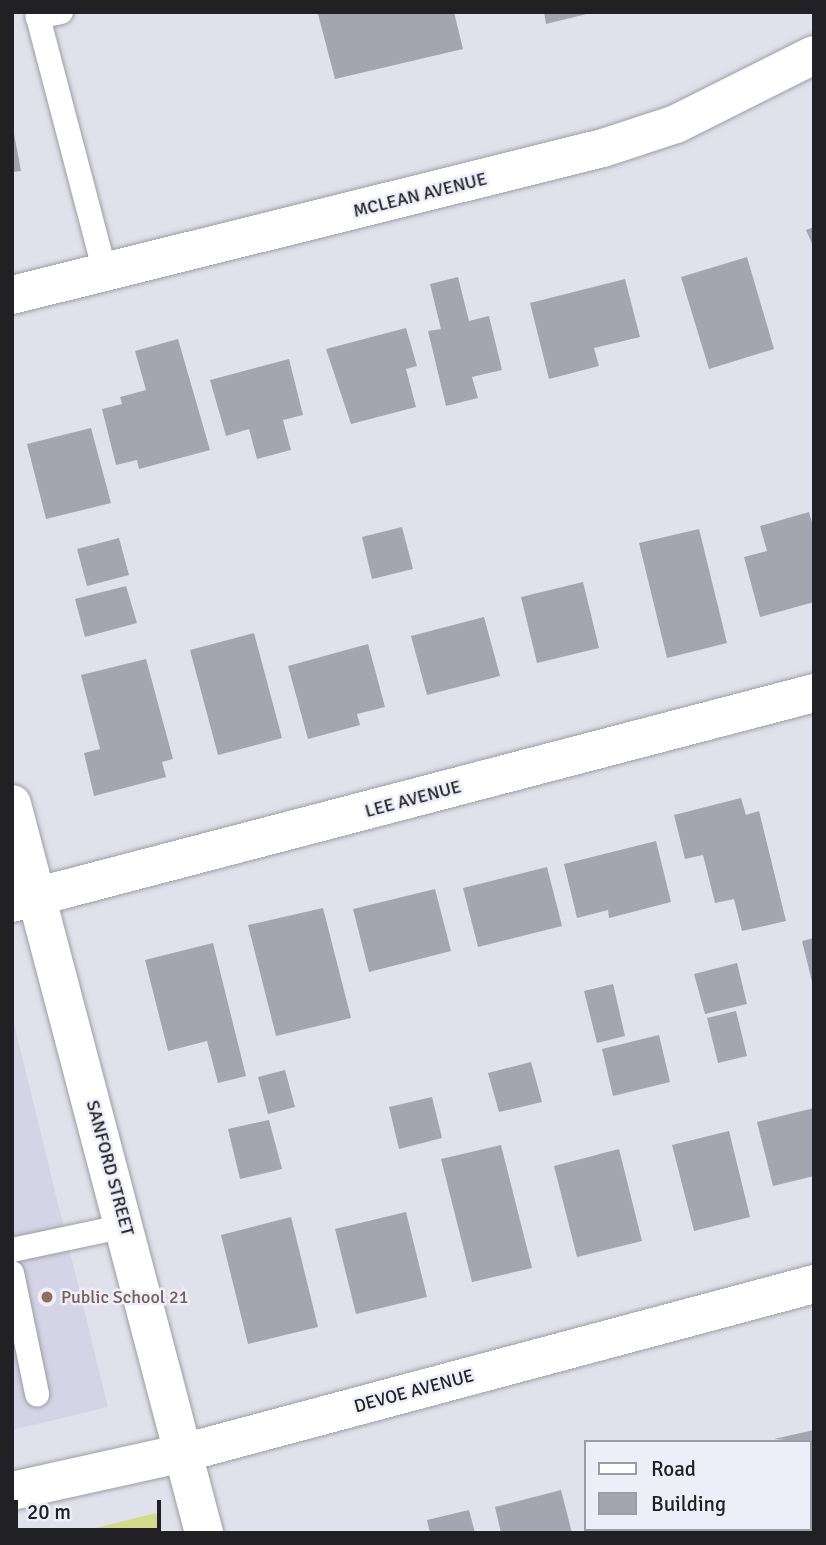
<!DOCTYPE html>
<style>
body{margin:0}
#map{position:relative;width:826px;height:1545px;overflow:hidden;background:#e1e1eb;font-family:Signika,sans-serif}
div>[style]{position:absolute}
.built>*{inset:0;background:#d4d4e6}
.green>*{inset:0;background:#d1db8a}
.building>*{inset:0;background:#a5a5af}
.roads{filter:drop-shadow(0 0 2px #9d9da7) drop-shadow(0 0 2px #9d9da7)}
.lane>*{height:24px;margin:-12px;padding:0 12px;transform-origin:12px;border-radius:12px;background:#fff}
.street>*{height:38px;margin:-19px;padding:0 19px;transform-origin:19px;border-radius:19px;background:#fff}
.secondary>*{height:38px;margin:-19px;padding:0 19px;transform-origin:19px;border-radius:19px;background:#fff}
.dots>*{width:19px;height:19px;translate:-50% -50%;box-sizing:border-box;border:4px solid #eeeef9;border-radius:50%}
span{translate:-50% -50%;white-space:nowrap;text-align:center;line-height:1.15;-webkit-text-stroke:5px #eeeef9;paint-order:stroke}
.street-label{font-size:18px;color:#212125}
.education-label{font-size:18px;color:#785e54}
.left{translate:0 -50%;text-align:left}
.frame{position:absolute;inset:0;border:14px solid #212125;pointer-events:none}
.legend{position:absolute;left:584px;top:1440px;width:228px;height:91px;box-sizing:border-box;background:#eeeef9;border:2px solid #9c9ca4;margin:0;padding:9px 12px;list-style:none;font-size:21px;color:#212125}
.legend li{display:flex;align-items:center;gap:14px;height:35px}
.legend b{width:35px;border:2px solid #9c9ca4}
.scale{position:absolute;left:14px;top:1500px;width:147px;height:32px;box-sizing:border-box;border:4px solid #212125;border-top:0;padding-left:9px;font-size:21px;line-height:24px;white-space:nowrap;color:#212125;-webkit-text-stroke:5px #eeeef9;paint-order:stroke}
</style>
<div id="map">
<div class="built">
<div style="clip-path:polygon(12px 1016px,108px 1407px,12px 1430px)"></div>
</div>
<div class="green">
<div style="clip-path:polygon(156px 1513px,160px 1533px,75px 1533px)"></div>
</div>
<div class="building">
<div style="clip-path:polygon(454px 12px,463px 49px,335px 79px,318px 14px)"></div>
<div style="clip-path:polygon(544px 12px,591px 12px,591px 13px,546px 24px)"></div>
<div style="clip-path:polygon(12px 123px,21px 171px,12px 172px)"></div>
<div style="clip-path:polygon(814px 227px,814px 248px,806px 230px)"></div>
<div style="clip-path:polygon(747px 257px,774px 349px,709px 369px,681px 277px)"></div>
<div style="clip-path:polygon(458px 277px,469px 321px,489px 316px,502px 370px,472px 377px,478px 398px,446px 406px,428px 331px,441px 329px,430px 284px)"></div>
<div style="clip-path:polygon(625px 279px,640px 337px,594px 348px,599px 366px,549px 379px,530px 303px)"></div>
<div style="clip-path:polygon(406px 328px,417px 366px,406px 369px,416px 407px,351px 424px,326px 349px)"></div>
<div style="clip-path:polygon(178px 339px,210px 450px,139px 469px,137px 460px,116px 465px,102px 409px,122px 404px,120px 397px,146px 390px,135px 351px)"></div>
<div style="clip-path:polygon(289px 359px,303px 415px,283px 420px,291px 450px,257px 459px,249px 429px,226px 436px,210px 380px)"></div>
<div style="clip-path:polygon(91px 428px,111px 503px,46px 519px,27px 444px)"></div>
<div style="clip-path:polygon(809px 512px,814px 529px,814px 602px,760px 617px,744px 557px,767px 551px,760px 526px)"></div>
<div style="clip-path:polygon(402px 527px,413px 569px,372px 579px,362px 537px)"></div>
<div style="clip-path:polygon(699px 529px,727px 643px,667px 658px,639px 543px)"></div>
<div style="clip-path:polygon(119px 538px,129px 575px,87px 586px,77px 549px)"></div>
<div style="clip-path:polygon(583px 582px,599px 648px,537px 663px,521px 597px)"></div>
<div style="clip-path:polygon(126px 586px,137px 623px,85px 637px,75px 599px)"></div>
<div style="clip-path:polygon(484px 617px,500px 676px,427px 695px,411px 636px)"></div>
<div style="clip-path:polygon(254px 633px,282px 738px,218px 755px,190px 650px)"></div>
<div style="clip-path:polygon(368px 644px,385px 707px,357px 714px,360px 725px,308px 739px,288px 666px)"></div>
<div style="clip-path:polygon(146px 659px,173px 759px,162px 762px,166px 777px,94px 796px,84px 753px,100px 749px,81px 675px)"></div>
<div style="clip-path:polygon(741px 798px,746px 815px,759px 811px,786px 921px,742px 931px,734px 899px,715px 903px,703px 855px,685px 859px,674px 815px)"></div>
<div style="clip-path:polygon(656px 841px,671px 902px,609px 918px,608px 910px,577px 918px,564px 864px)"></div>
<div style="clip-path:polygon(547px 867px,562px 926px,478px 947px,463px 888px)"></div>
<div style="clip-path:polygon(435px 889px,451px 951px,369px 972px,353px 909px)"></div>
<div style="clip-path:polygon(323px 908px,351px 1018px,276px 1036px,248px 925px)"></div>
<div style="clip-path:polygon(814px 938px,814px 986px,813px 986px,802px 941px)"></div>
<div style="clip-path:polygon(213px 943px,246px 1076px,218px 1083px,207px 1041px,168px 1051px,145px 960px)"></div>
<div style="clip-path:polygon(737px 963px,747px 1004px,705px 1014px,694px 974px)"></div>
<div style="clip-path:polygon(613px 984px,625px 1036px,597px 1043px,584px 991px)"></div>
<div style="clip-path:polygon(736px 1011px,747px 1056px,718px 1063px,707px 1018px)"></div>
<div style="clip-path:polygon(659px 1035px,670px 1082px,613px 1096px,602px 1049px)"></div>
<div style="clip-path:polygon(531px 1062px,542px 1102px,499px 1112px,488px 1073px)"></div>
<div style="clip-path:polygon(285px 1070px,295px 1107px,268px 1114px,258px 1077px)"></div>
<div style="clip-path:polygon(432px 1097px,442px 1138px,399px 1149px,389px 1107px)"></div>
<div style="clip-path:polygon(814px 1108px,814px 1176px,773px 1186px,757px 1122px)"></div>
<div style="clip-path:polygon(269px 1120px,282px 1169px,240px 1179px,228px 1129px)"></div>
<div style="clip-path:polygon(729px 1131px,750px 1217px,694px 1231px,672px 1145px)"></div>
<div style="clip-path:polygon(501px 1145px,532px 1268px,472px 1282px,441px 1159px)"></div>
<div style="clip-path:polygon(619px 1149px,642px 1241px,577px 1257px,554px 1166px)"></div>
<div style="clip-path:polygon(406px 1212px,427px 1297px,356px 1314px,335px 1229px)"></div>
<div style="clip-path:polygon(291px 1217px,318px 1327px,248px 1344px,221px 1235px)"></div>
<div style="clip-path:polygon(814px 1430px,814px 1533px,796px 1533px,795px 1529px,810px 1529px,810px 1442px,774px 1439px)"></div>
<div style="clip-path:polygon(561px 1490px,572px 1533px,501px 1533px,495px 1507px)"></div>
<div style="clip-path:polygon(469px 1510px,475px 1533px,430px 1533px,427px 1520px)"></div>
<div style="clip-path:polygon(602px 1529px,666px 1529px,667px 1533px,603px 1533px)"></div>
<div style="clip-path:polygon(696px 1529px,762px 1529px,763px 1533px,697px 1533px)"></div>
</div>
<div class="roads">
<div class="lane">
<div style="left:61px;top:12px;width:24px;rotate:168deg"></div>
<div style="left:38px;top:17px;width:265px;rotate:75.3deg"></div>
<div style="left:12px;top:1250px;width:116px;rotate:-11.9deg"></div>
<div style="left:12px;top:1273px;width:124px;rotate:78.3deg"></div>
</div>
<div class="street">
<div style="left:12px;top:804px;width:754px;rotate:75.24deg"></div>
<div style="left:12px;top:903px;width:829px;rotate:-14.67deg"></div>
<div style="left:12px;top:1491px;width:175px;rotate:-12.5deg"></div>
<div style="left:183px;top:1453px;width:653px;rotate:-14.99deg"></div>
</div>
<div class="secondary">
<div style="left:12px;top:295px;width:609px;rotate:-13.97deg"></div>
<div style="left:603px;top:148px;width:77px;rotate:-18.2deg"></div>
<div style="left:676px;top:124px;width:154px;rotate:-26.6deg"></div>
</div>
</div>
<div class="dots">
<div style="left:47px;top:1297px;background:#8d6e63"></div>
</div>
<div class="street-label">
<span style="left:420px;top:195px;rotate:-14deg">MCLEAN AVENUE</span>
<span style="left:413px;top:799px;rotate:-15deg">LEE AVENUE</span>
<span style="left:110px;top:1168px;rotate:75deg">SANFORD STREET</span>
<span style="left:414px;top:1391px;rotate:-15deg">DEVOE AVENUE</span>
</div>
<div class="education-label">
<span class="left" style="left:61px;top:1297px">Public School 21</span>
</div>
<div class="frame"></div>
<ul class="legend">
<li><b style="height:9px;background:#fff"></b>Road</li>
<li><b style="height:19px;background:#a5a5af"></b>Building</li>
</ul>
<div class="scale">20 m</div>
</div>
